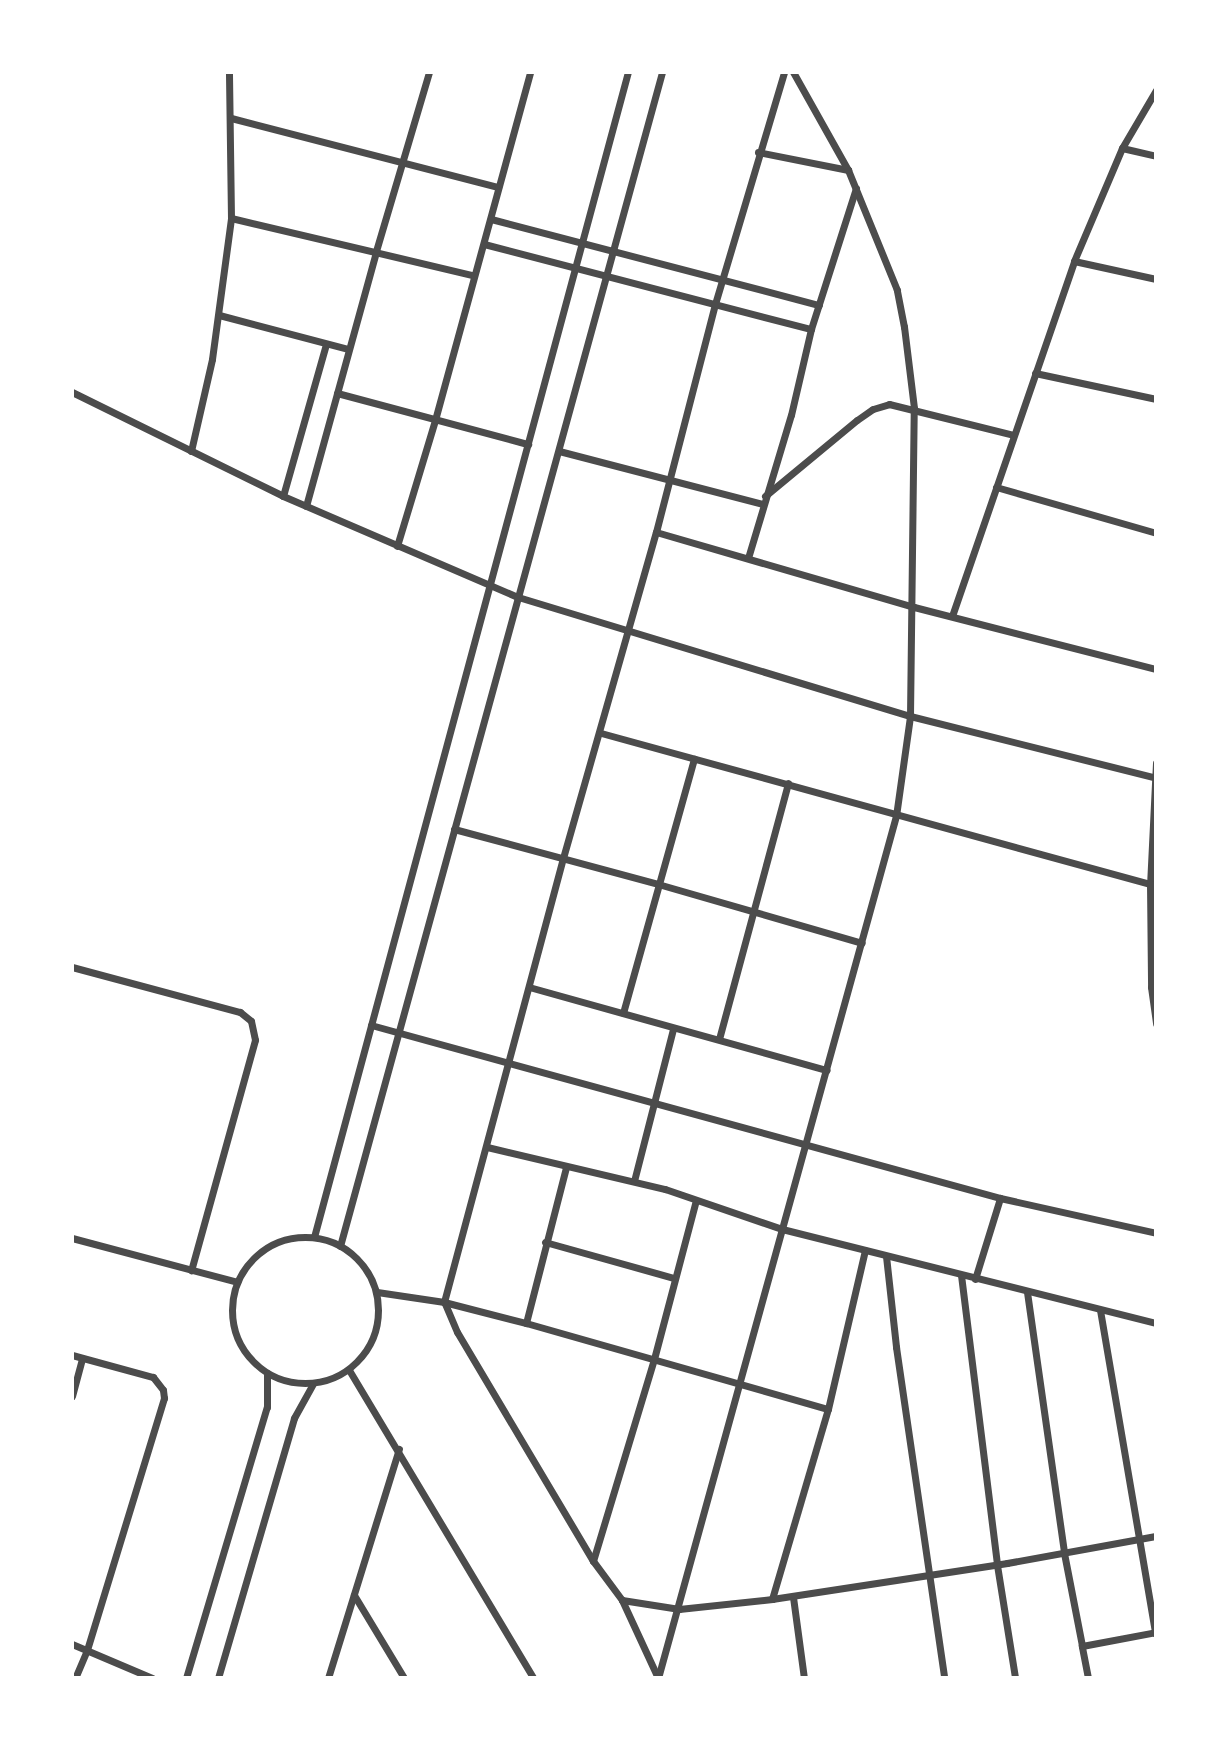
<!DOCTYPE html>
<style>
body{margin:0}
#map{position:relative;width:1228px;height:1750px;overflow:hidden;background:#fff;font-family:"Noto Serif",serif}
div>[style]{position:absolute}
.minor>*{height:7px;margin:-3.5px;padding:0 3.5px;transform-origin:3.5px;border-radius:3.5px;background:#4c4c4c}
.minor>.ring{margin:-3.5px;padding:0;box-sizing:content-box;background:none;border:7px solid #4c4c4c;border-radius:50%}
span{translate:-50% -50%;white-space:nowrap;text-align:center;line-height:1.15;-webkit-text-stroke:7px #fff;paint-order:stroke}
.frame{position:absolute;inset:0;border:74px solid #fff;pointer-events:none}
</style>
<div id="map">
<div class="minor">
<div style="left:231px;top:118px;width:276px;rotate:14.5deg"></div>
<div style="left:1122px;top:148px;width:35px;rotate:13deg"></div>
<div style="left:758px;top:152px;width:92px;rotate:11.3deg"></div>
<div style="left:231px;top:218px;width:249px;rotate:13.3deg"></div>
<div style="left:491px;top:219px;width:339px;rotate:14.7deg"></div>
<div style="left:484px;top:244px;width:338px;rotate:14.6deg"></div>
<div style="left:1074px;top:261px;width:84px;rotate:12.4deg"></div>
<div style="left:219px;top:315px;width:133px;rotate:14.8deg"></div>
<div style="left:1035px;top:373px;width:124px;rotate:12.1deg"></div>
<div style="left:72px;top:392px;width:235px;rotate:26.2deg"></div>
<div style="left:283px;top:496px;width:256px;rotate:23.3deg"></div>
<div style="left:518px;top:597px;width:410px;rotate:16.9deg"></div>
<div style="left:910px;top:716px;width:254px;rotate:14.1deg"></div>
<div style="left:337px;top:393px;width:198px;rotate:15deg"></div>
<div style="left:191px;top:451px;width:94px;rotate:-77.1deg"></div>
<div style="left:212px;top:359px;width:142px;rotate:-82.3deg"></div>
<div style="left:231px;top:218px;width:146px;rotate:-90.8deg"></div>
<div style="left:559px;top:451px;width:210px;rotate:14.6deg"></div>
<div style="left:996px;top:487px;width:166px;rotate:16deg"></div>
<div style="left:283px;top:496px;width:158px;rotate:-74.2deg"></div>
<div style="left:765px;top:496px;width:119px;rotate:-39.6deg"></div>
<div style="left:857px;top:420px;width:19px;rotate:-35deg"></div>
<div style="left:873px;top:409px;width:17px;rotate:-17deg"></div>
<div style="left:889px;top:404px;width:128px;rotate:14deg"></div>
<div style="left:306px;top:506px;width:264px;rotate:-74.6deg"></div>
<div style="left:376px;top:251px;width:187px;rotate:-73.5deg"></div>
<div style="left:656px;top:532px;width:269px;rotate:16.2deg"></div>
<div style="left:914px;top:607px;width:250px;rotate:14.4deg"></div>
<div style="left:397px;top:546px;width:132px;rotate:-73.2deg"></div>
<div style="left:435px;top:420px;width:361px;rotate:-74.7deg"></div>
<div style="left:748px;top:558px;width:149px;rotate:-73.3deg"></div>
<div style="left:791px;top:415px;width:88px;rotate:-76.9deg"></div>
<div style="left:811px;top:329px;width:148px;rotate:-72.3deg"></div>
<div style="left:952px;top:616px;width:375px;rotate:-71deg"></div>
<div style="left:1074px;top:261px;width:123px;rotate:-67deg"></div>
<div style="left:1122px;top:148px;width:67px;rotate:-59.6deg"></div>
<div style="left:601px;top:733px;width:569px;rotate:15.38deg"></div>
<div style="left:1150px;top:884px;width:6px;rotate:-9deg"></div>
<div style="left:1156px;top:763px;width:121px;rotate:92.8deg"></div>
<div style="left:1150px;top:884px;width:103px;rotate:89.4deg"></div>
<div style="left:1151px;top:987px;width:37px;rotate:82deg"></div>
<div style="left:454px;top:829px;width:211px;rotate:15.1deg"></div>
<div style="left:658px;top:884px;width:212px;rotate:16.1deg"></div>
<div style="left:72px;top:967px;width:174px;rotate:15deg"></div>
<div style="left:240px;top:1012px;width:14px;rotate:39deg"></div>
<div style="left:251px;top:1021px;width:19px;rotate:78deg"></div>
<div style="left:255px;top:1040px;width:239px;rotate:105.5deg"></div>
<div style="left:529px;top:987px;width:309px;rotate:15.6deg"></div>
<div style="left:623px;top:1013px;width:264px;rotate:-74.4deg"></div>
<div style="left:371px;top:1025px;width:652px;rotate:15.38deg"></div>
<div style="left:1000px;top:1198px;width:160px;rotate:12.6deg"></div>
<div style="left:719px;top:1039px;width:265px;rotate:-74.9deg"></div>
<div style="left:487px;top:1147px;width:183px;rotate:13.3deg"></div>
<div style="left:665px;top:1189px;width:124px;rotate:18.9deg"></div>
<div style="left:782px;top:1229px;width:386px;rotate:14.1deg"></div>
<div style="left:634px;top:1181px;width:157px;rotate:-75.6deg"></div>
<div class="ring" style="left:232px;top:1237px;width:139px;height:139px"></div>
<div style="left:314px;top:1237px;width:1207px;rotate:-74.92deg"></div>
<div style="left:72px;top:1238px;width:171px;rotate:14.9deg"></div>
<div style="left:545px;top:1242px;width:134px;rotate:15.6deg"></div>
<div style="left:340px;top:1246px;width:1217px;rotate:-74.66deg"></div>
<div style="left:886px;top:1256px;width:92px;rotate:83.7deg"></div>
<div style="left:896px;top:1347px;width:334px;rotate:81.7deg"></div>
<div style="left:961px;top:1275px;width:292px;rotate:82.9deg"></div>
<div style="left:997px;top:1565px;width:114px;rotate:80.9deg"></div>
<div style="left:975px;top:1279px;width:85px;rotate:-72.8deg"></div>
<div style="left:377px;top:1292px;width:68px;rotate:8.5deg"></div>
<div style="left:444px;top:1302px;width:85px;rotate:14.4deg"></div>
<div style="left:526px;top:1323px;width:314px;rotate:15.9deg"></div>
<div style="left:1027px;top:1292px;width:264px;rotate:81.9deg"></div>
<div style="left:1064px;top:1553px;width:95px;rotate:79deg"></div>
<div style="left:1100px;top:1310px;width:328px;rotate:80.3deg"></div>
<div style="left:526px;top:1323px;width:161px;rotate:-75.6deg"></div>
<div style="left:72px;top:1355px;width:84px;rotate:15.2deg"></div>
<div style="left:153px;top:1377px;width:16px;rotate:52deg"></div>
<div style="left:163px;top:1390px;width:8px;rotate:83deg"></div>
<div style="left:164px;top:1398px;width:264px;rotate:107deg"></div>
<div style="left:87px;top:1650px;width:30px;rotate:113deg"></div>
<div style="left:349px;top:1370px;width:359px;rotate:59.1deg"></div>
<div style="left:72px;top:1396px;width:39px;rotate:-75deg"></div>
<div style="left:593px;top:1561px;width:211px;rotate:-73.2deg"></div>
<div style="left:654px;top:1359px;width:164px;rotate:-75.2deg"></div>
<div style="left:354px;top:1595px;width:97px;rotate:58.9deg"></div>
<div style="left:793px;top:1597px;width:82px;rotate:82.3deg"></div>
<div style="left:772px;top:1599px;width:198px;rotate:-73.6deg"></div>
<div style="left:828px;top:1409px;width:163px;rotate:-76.9deg"></div>
<div style="left:622px;top:1600px;width:58px;rotate:9deg"></div>
<div style="left:679px;top:1609px;width:94px;rotate:-6.1deg"></div>
<div style="left:772px;top:1599px;width:238px;rotate:-8.7deg"></div>
<div style="left:1007px;top:1563px;width:151px;rotate:-10.3deg"></div>
<div style="left:72px;top:1644px;width:87px;rotate:23deg"></div>
<div style="left:186px;top:1678px;width:283px;rotate:-73.4deg"></div>
<div style="left:267px;top:1407px;width:34px;rotate:-90deg"></div>
<div style="left:218px;top:1678px;width:271px;rotate:-73.7deg"></div>
<div style="left:294px;top:1418px;width:39px;rotate:-61deg"></div>
<div style="left:328px;top:1678px;width:240px;rotate:-72.8deg"></div>
<div style="left:658px;top:1678px;width:86px;rotate:-114.8deg"></div>
<div style="left:622px;top:1600px;width:49px;rotate:-126.6deg"></div>
<div style="left:593px;top:1561px;width:266px;rotate:-120.7deg"></div>
<div style="left:457px;top:1332px;width:33px;rotate:-113deg"></div>
<div style="left:444px;top:1302px;width:460px;rotate:-75deg"></div>
<div style="left:563px;top:858px;width:339px;rotate:-74.1deg"></div>
<div style="left:656px;top:532px;width:236px;rotate:-75.5deg"></div>
<div style="left:715px;top:304px;width:242px;rotate:-73.4deg"></div>
<div style="left:658px;top:1678px;width:894px;rotate:-74.57deg"></div>
<div style="left:896px;top:816px;width:101px;rotate:-82deg"></div>
<div style="left:910px;top:716px;width:308px;rotate:-89.3deg"></div>
<div style="left:914px;top:408px;width:82px;rotate:-97deg"></div>
<div style="left:904px;top:327px;width:38px;rotate:-101deg"></div>
<div style="left:897px;top:290px;width:130px;rotate:-112.2deg"></div>
<div style="left:848px;top:170px;width:112px;rotate:-119.3deg"></div>
<div style="left:1088px;top:1678px;width:33px;rotate:-101deg"></div>
<div style="left:1082px;top:1646px;width:75px;rotate:-10.7deg"></div>
</div>
<div class="frame"></div>
</div>
